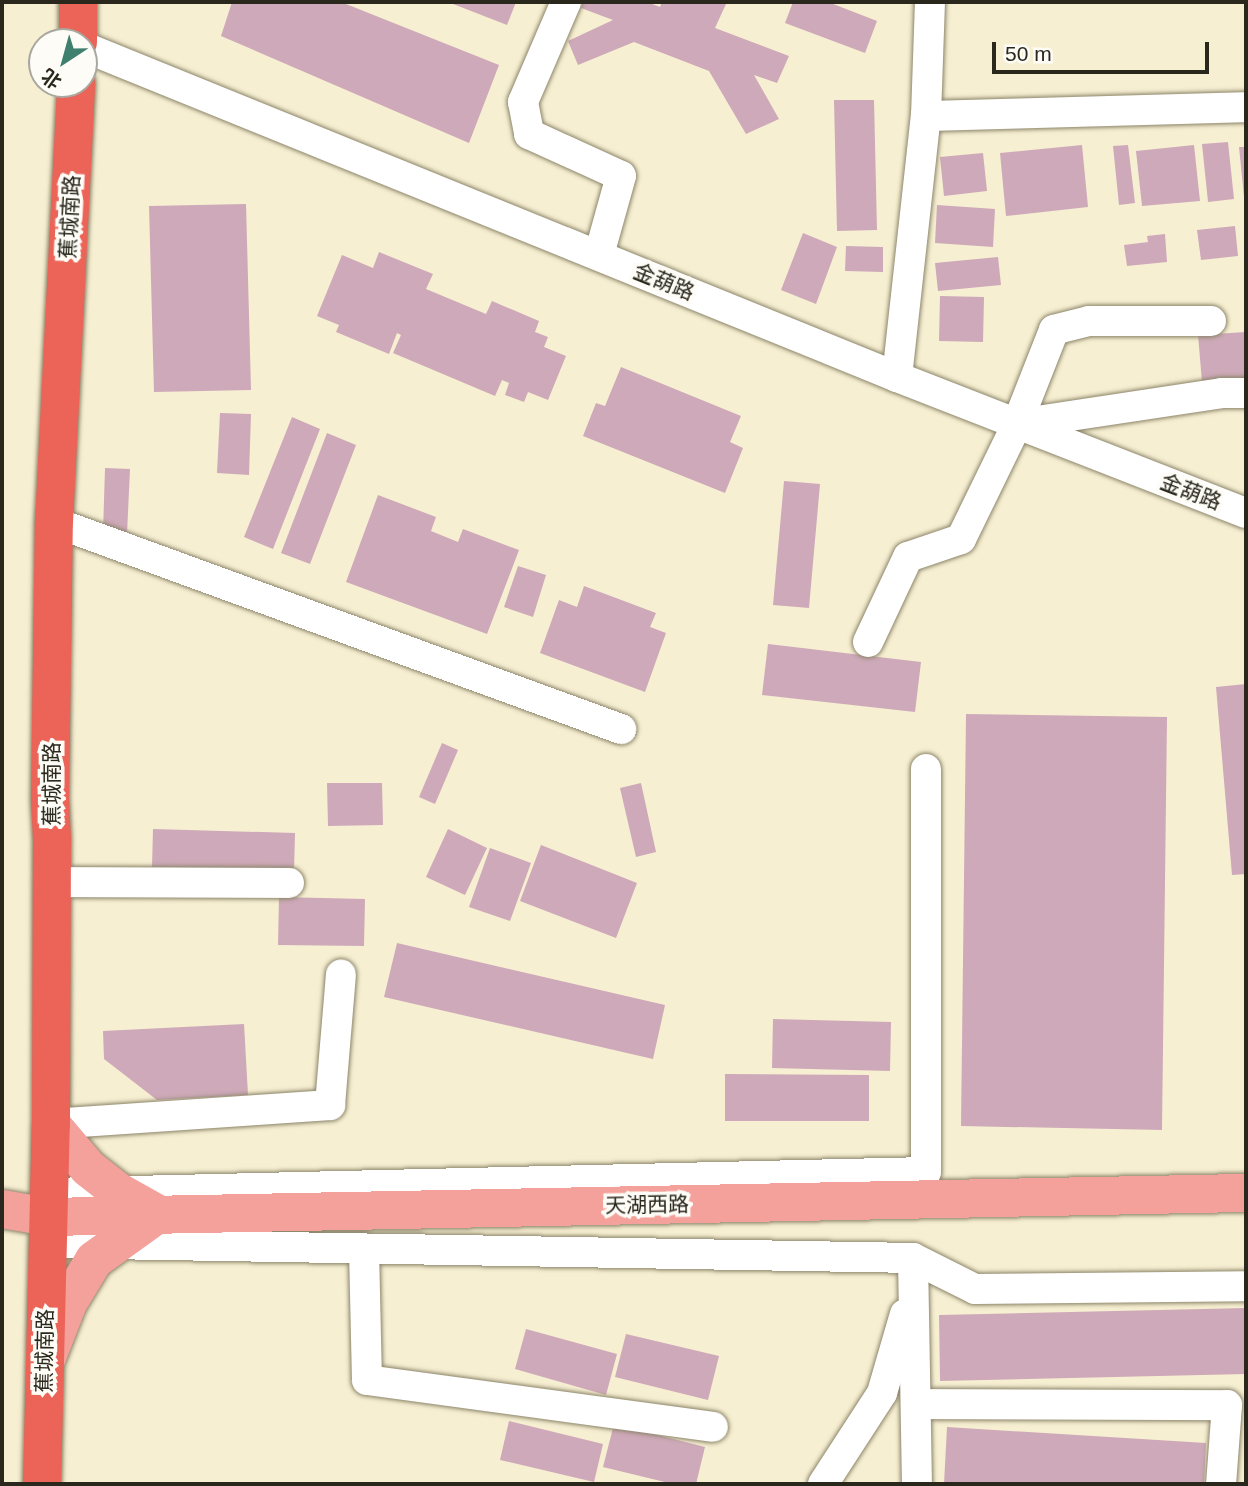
<!DOCTYPE html>
<meta charset="utf-8">
<style>
body{margin:0}
#map{position:relative;width:1248px;height:1486px;overflow:hidden;background:#f7efd2;font-family:Arial,"Noto Sans SC",sans-serif}
div>[style]{position:absolute}
.building>*{inset:0;background:#cea9b9}
.roads{filter:drop-shadow(0 0 2px #8c856a) drop-shadow(0 0 2px #8c856a)}
.minor>*{height:30px;margin:-15px;padding:0 15px;transform-origin:15px;border-radius:15px;background:#fff}
.major>*{height:38px;margin:-19px;padding:0 19px;transform-origin:19px;border-radius:19px;background:#f4a19b}
.highway>*{height:38px;margin:-19px;padding:0 19px;transform-origin:19px;border-radius:19px;background:#ec6358}
span{translate:-50% -50%;white-space:nowrap;text-align:center;line-height:1.15;-webkit-text-stroke:7px #fdfcf6;paint-order:stroke}
.street-label{font-size:21px;color:#2a271c}
.frame{position:absolute;inset:0;border:4px solid #2a271c;pointer-events:none}
.north{position:absolute;left:28px;top:28px;width:70px;height:70px;box-sizing:border-box;background:#fdfcf6;border:2px solid #a9a79f;border-radius:50%;rotate:216deg;font-size:19px;font-weight:700;line-height:28px;text-align:center;color:#2a271c}
.north::after{content:'';display:block;margin:auto;width:24px;height:32px;background:#3f7f6e;clip-path:polygon(50% 0,100% 100%,50% 72%,0 100%)}
.scale{position:absolute;left:992px;top:42px;width:217px;height:32px;box-sizing:border-box;border:4px solid #2a271c;border-top:0;padding-left:9px;font-size:21px;line-height:24px;white-space:nowrap;color:#2a271c;-webkit-text-stroke:5px #fdfcf6;paint-order:stroke}
</style>
<div id="map">
<div class="building">
<div style="clip-path:polygon(232px 2px,341px 2px,499px 65px,469px 143px,221px 36px)"></div>
<div style="clip-path:polygon(448px 2px,516px 2px,507px 25px)"></div>
<div style="clip-path:polygon(583px 2px,647px 2px,660px 7px,662px 2px,726px 4px,715px 28px,789px 56px,777px 83px,754px 75px,779px 119px,746px 134px,709px 71px,634px 42px,578px 65px,568px 41px,613px 20px,581px 8px)"></div>
<div style="clip-path:polygon(793px 2px,828px 2px,877px 21px,865px 53px,785px 23px)"></div>
<div style="clip-path:polygon(834px 100px,874px 100px,877px 230px,837px 231px)"></div>
<div style="clip-path:polygon(1228px 142px,1234px 199px,1208px 202px,1202px 144px)"></div>
<div style="clip-path:polygon(1082px 145px,1088px 207px,1006px 216px,1000px 153px)"></div>
<div style="clip-path:polygon(1128px 145px,1135px 203px,1119px 205px,1113px 146px)"></div>
<div style="clip-path:polygon(1194px 145px,1200px 201px,1142px 206px,1136px 151px)"></div>
<div style="clip-path:polygon(1239px 147px,1246px 147px,1246px 197px,1244px 197px)"></div>
<div style="clip-path:polygon(983px 153px,987px 191px,944px 196px,940px 157px)"></div>
<div style="clip-path:polygon(246px 204px,251px 390px,154px 392px,149px 206px)"></div>
<div style="clip-path:polygon(937px 205px,995px 209px,993px 247px,935px 243px)"></div>
<div style="clip-path:polygon(1235px 226px,1238px 256px,1201px 260px,1197px 230px)"></div>
<div style="clip-path:polygon(803px 233px,837px 247px,816px 304px,781px 290px)"></div>
<div style="clip-path:polygon(1165px 234px,1167px 262px,1127px 266px,1124px 245px,1148px 242px,1147px 236px)"></div>
<div style="clip-path:polygon(846px 246px,883px 247px,883px 272px,845px 271px)"></div>
<div style="clip-path:polygon(379px 252px,433px 274px,426px 289px,486px 314px,492px 301px,539px 321px,535px 332px,548px 337px,544px 347px,566px 356px,548px 400px,528px 392px,524px 402px,505px 395px,509px 383px,502px 380px,495px 396px,393px 353px,401px 335px,397px 333px,389px 354px,336px 332px,339px 325px,317px 316px,342px 255px,373px 268px)"></div>
<div style="clip-path:polygon(998px 257px,1001px 285px,938px 291px,935px 263px)"></div>
<div style="clip-path:polygon(940px 296px,984px 297px,983px 342px,939px 341px)"></div>
<div style="clip-path:polygon(1246px 332px,1246px 378px,1202px 382px,1198px 335px)"></div>
<div style="clip-path:polygon(621px 367px,741px 416px,730px 442px,743px 448px,725px 493px,583px 436px,596px 403px,605px 406px)"></div>
<div style="clip-path:polygon(220px 413px,251px 414px,249px 475px,217px 473px)"></div>
<div style="clip-path:polygon(292px 417px,320px 429px,273px 549px,244px 537px)"></div>
<div style="clip-path:polygon(327px 433px,356px 445px,310px 564px,281px 553px)"></div>
<div style="clip-path:polygon(105px 468px,130px 469px,127px 534px,103px 533px)"></div>
<div style="clip-path:polygon(784px 481px,820px 484px,809px 608px,773px 605px)"></div>
<div style="clip-path:polygon(378px 495px,436px 517px,431px 531px,458px 542px,463px 529px,519px 550px,487px 634px,346px 582px)"></div>
<div style="clip-path:polygon(518px 566px,546px 575px,533px 617px,504px 607px)"></div>
<div style="clip-path:polygon(584px 586px,656px 613px,650px 627px,666px 633px,645px 692px,540px 653px,559px 600px,577px 607px)"></div>
<div style="clip-path:polygon(768px 644px,921px 662px,915px 712px,762px 695px)"></div>
<div style="clip-path:polygon(1246px 684px,1246px 874px,1232px 875px,1216px 687px)"></div>
<div style="clip-path:polygon(966px 714px,1167px 717px,1162px 1130px,961px 1126px)"></div>
<div style="clip-path:polygon(442px 743px,458px 750px,435px 804px,419px 797px)"></div>
<div style="clip-path:polygon(327px 783px,382px 783px,383px 825px,328px 826px)"></div>
<div style="clip-path:polygon(641px 783px,656px 852px,636px 857px,620px 788px)"></div>
<div style="clip-path:polygon(153px 829px,295px 833px,294px 871px,152px 867px)"></div>
<div style="clip-path:polygon(448px 829px,487px 848px,465px 895px,426px 877px)"></div>
<div style="clip-path:polygon(541px 845px,637px 883px,616px 938px,520px 901px)"></div>
<div style="clip-path:polygon(490px 848px,531px 863px,510px 921px,469px 907px)"></div>
<div style="clip-path:polygon(279px 897px,365px 899px,364px 946px,278px 945px)"></div>
<div style="clip-path:polygon(397px 943px,665px 1005px,653px 1059px,384px 997px)"></div>
<div style="clip-path:polygon(773px 1019px,891px 1022px,890px 1071px,772px 1068px)"></div>
<div style="clip-path:polygon(244px 1024px,248px 1095px,157px 1100px,104px 1059px,103px 1031px)"></div>
<div style="clip-path:polygon(725px 1074px,869px 1075px,869px 1121px,725px 1121px)"></div>
<div style="clip-path:polygon(1246px 1308px,1246px 1374px,940px 1381px,939px 1315px)"></div>
<div style="clip-path:polygon(526px 1329px,617px 1354px,606px 1395px,515px 1369px)"></div>
<div style="clip-path:polygon(626px 1334px,719px 1356px,708px 1400px,615px 1377px)"></div>
<div style="clip-path:polygon(509px 1421px,603px 1444px,594px 1482px,500px 1460px)"></div>
<div style="clip-path:polygon(614px 1424px,705px 1447px,696px 1484px,673px 1484px,603px 1467px)"></div>
<div style="clip-path:polygon(947px 1427px,1206px 1443px,1204px 1484px,944px 1484px)"></div>
</div>
<div class="roads">
<div class="minor">
<div style="left:566px;top:2px;width:109px;rotate:113.3deg"></div>
<div style="left:523px;top:102px;width:33px;rotate:79deg"></div>
<div style="left:529px;top:134px;width:101px;rotate:24.5deg"></div>
<div style="left:621px;top:176px;width:82px;rotate:105.6deg"></div>
<div style="left:84px;top:47px;width:877px;rotate:22.09deg"></div>
<div style="left:897px;top:377px;width:375px;rotate:21.3deg"></div>
<div style="left:926px;top:116px;width:320px;rotate:-1.6deg"></div>
<div style="left:1211px;top:321px;width:122px;rotate:180deg"></div>
<div style="left:1089px;top:321px;width:36px;rotate:166deg"></div>
<div style="left:1054px;top:330px;width:101px;rotate:111.5deg"></div>
<div style="left:1017px;top:424px;width:207px;rotate:-8.6deg"></div>
<div style="left:1222px;top:393px;width:24px"></div>
<div style="left:897px;top:377px;width:263px;rotate:-83.7deg"></div>
<div style="left:926px;top:116px;width:114px;rotate:-88deg"></div>
<div style="left:54px;top:522px;width:604px;rotate:20.06deg"></div>
<div style="left:868px;top:642px;width:94px;rotate:-64.8deg"></div>
<div style="left:908px;top:557px;width:56px;rotate:-18.8deg"></div>
<div style="left:961px;top:539px;width:128px;rotate:-64deg"></div>
<div style="left:51px;top:882px;width:238px;rotate:0.2deg"></div>
<div style="left:51px;top:1124px;width:280px;rotate:-3.9deg"></div>
<div style="left:330px;top:1105px;width:131px;rotate:-85.2deg"></div>
<div style="left:49px;top:1193px;width:877px;rotate:-1.37deg"></div>
<div style="left:926px;top:1172px;width:403px;rotate:-90deg"></div>
<div style="left:48px;top:1243px;width:865px;rotate:0.99deg"></div>
<div style="left:913px;top:1258px;width:226px;rotate:89deg"></div>
<div style="left:364px;top:1249px;width:131px;rotate:88.7deg"></div>
<div style="left:367px;top:1380px;width:349px;rotate:7.7deg"></div>
<div style="left:913px;top:1258px;width:69px;rotate:26.6deg"></div>
<div style="left:975px;top:1289px;width:271px;rotate:-0.6deg"></div>
<div style="left:916px;top:1404px;width:311px;rotate:0.2deg"></div>
<div style="left:1227px;top:1405px;width:79px;rotate:94.3deg"></div>
<div style="left:823px;top:1484px;width:108px;rotate:-57deg"></div>
<div style="left:882px;top:1393px;width:82px;rotate:-73.8deg"></div>
</div>
<div class="major">
<div style="left:51px;top:1124px;width:57px;rotate:49.9deg"></div>
<div style="left:88px;top:1168px;width:39px;rotate:38deg"></div>
<div style="left:119px;top:1192px;width:45px;rotate:29.4deg"></div>
<div style="left:2px;top:1209px;width:47px;rotate:9.9deg"></div>
<div style="left:48px;top:1217px;width:1198px;rotate:-1.15deg"></div>
<div style="left:47px;top:1357px;width:58px;rotate:-68.7deg"></div>
<div style="left:68px;top:1303px;width:50px;rotate:-58.8deg"></div>
<div style="left:94px;top:1260px;width:79px;rotate:-35.7deg"></div>
</div>
<div class="highway">
<div style="left:78px;top:2px;width:40px;rotate:90deg"></div>
<div style="left:42px;top:1484px;width:360px;rotate:-88.6deg"></div>
<div style="left:51px;top:1124px;width:285px;rotate:-89.8deg"></div>
<div style="left:52px;top:839px;width:40px;rotate:-92.9deg"></div>
<div style="left:50px;top:799px;width:277px;rotate:-89.2deg"></div>
<div style="left:54px;top:522px;width:439px;rotate:-87.1deg"></div>
</div>
</div>
<div class="street-label">
<span style="left:70px;top:217px;rotate:-87deg">蕉城南路</span>
<span style="left:664px;top:282px;rotate:22deg">金葫路</span>
<span style="left:1191px;top:492px;rotate:21deg">金葫路</span>
<span style="left:52px;top:784px;rotate:-90deg">蕉城南路</span>
<span style="left:647px;top:1205px;rotate:-1deg">天湖西路</span>
<span style="left:45px;top:1351px;rotate:-89deg">蕉城南路</span>
</div>
<div class="frame"></div>
<div class="north">北</div>
<div class="scale">50 m</div>
</div>
